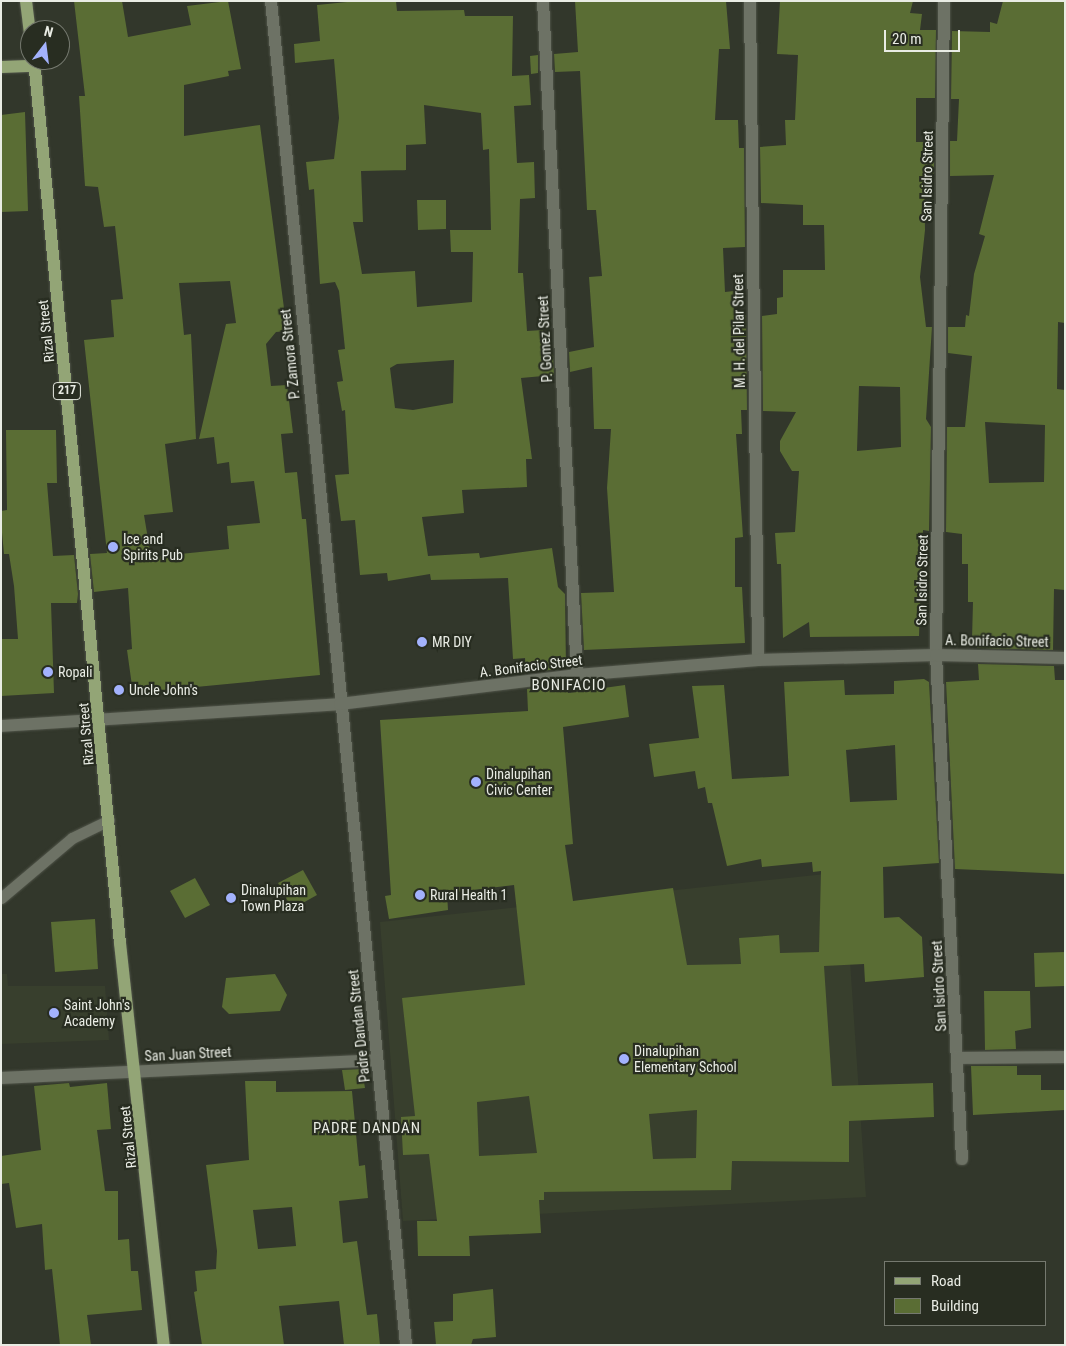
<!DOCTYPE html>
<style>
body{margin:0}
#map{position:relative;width:1066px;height:1346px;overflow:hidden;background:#32372b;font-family:"Roboto Condensed",sans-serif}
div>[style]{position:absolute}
.built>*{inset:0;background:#383f2d}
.building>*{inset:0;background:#5a6d34}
.roads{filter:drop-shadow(0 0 1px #505449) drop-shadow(0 0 1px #505449)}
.lane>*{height:11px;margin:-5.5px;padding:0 5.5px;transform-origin:5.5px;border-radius:5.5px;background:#6d7265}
.street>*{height:12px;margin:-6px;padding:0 6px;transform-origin:6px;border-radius:6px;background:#6d7265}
.primary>*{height:12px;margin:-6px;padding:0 6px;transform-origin:6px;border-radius:6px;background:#93a576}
.dots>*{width:14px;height:14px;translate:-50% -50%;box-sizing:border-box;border:2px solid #282d21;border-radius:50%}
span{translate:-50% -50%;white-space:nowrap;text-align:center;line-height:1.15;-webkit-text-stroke:4.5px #282d21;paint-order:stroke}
.shield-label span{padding:1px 4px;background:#282d21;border:1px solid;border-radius:4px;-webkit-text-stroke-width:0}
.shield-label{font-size:12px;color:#e9ece4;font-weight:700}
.street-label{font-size:14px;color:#e9ece4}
.poi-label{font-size:14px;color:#e9ece4}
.left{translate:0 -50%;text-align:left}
.neighbourhood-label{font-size:15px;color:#e9ece4;letter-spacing:1px}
.frame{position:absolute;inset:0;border:2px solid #e9ece4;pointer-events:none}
.legend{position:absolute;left:884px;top:1261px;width:162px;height:65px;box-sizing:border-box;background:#282d21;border:1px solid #75796f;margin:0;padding:6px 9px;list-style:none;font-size:15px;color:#e9ece4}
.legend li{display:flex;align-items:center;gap:10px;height:25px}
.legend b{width:25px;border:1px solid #75796f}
.north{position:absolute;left:20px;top:20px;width:50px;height:50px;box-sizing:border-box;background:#282d21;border:1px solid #75796f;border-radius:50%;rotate:15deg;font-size:14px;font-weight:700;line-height:20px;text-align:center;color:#e9ece4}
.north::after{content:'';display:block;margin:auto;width:18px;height:22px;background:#a3b2fd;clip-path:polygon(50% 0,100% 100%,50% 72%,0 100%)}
.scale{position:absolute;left:884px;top:30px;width:76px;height:22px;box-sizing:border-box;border:2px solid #e9ece4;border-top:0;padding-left:6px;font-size:15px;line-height:18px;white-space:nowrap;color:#e9ece4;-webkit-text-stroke:4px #282d21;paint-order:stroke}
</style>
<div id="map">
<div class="built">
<div style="clip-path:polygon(844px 872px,866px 1197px,403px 1221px,380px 922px)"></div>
<div style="clip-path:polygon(1px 974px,7px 974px,8px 986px,105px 986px,109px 1040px,1px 1044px)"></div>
</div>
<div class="building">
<div style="clip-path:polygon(evenodd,74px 1px,122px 1px,128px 37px,191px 25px,187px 6px,228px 1px,241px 69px,228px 71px,229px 76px,184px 85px,184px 136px,260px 125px,287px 331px,276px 332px,266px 344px,271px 386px,287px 385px,293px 433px,281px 434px,285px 473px,297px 472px,302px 519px,306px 519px,320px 675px,133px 693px,127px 650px,132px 649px,128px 588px,94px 592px,90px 554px,107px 553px,84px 340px,114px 337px,111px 300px,123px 299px,115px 226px,104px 227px,98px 187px,85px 186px,79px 96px,85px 96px,74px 1px,230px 281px,236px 323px,226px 324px,199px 439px,214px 437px,217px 464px,229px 462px,231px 483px,254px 481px,260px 523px,227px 526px,229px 549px,151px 557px,144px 515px,173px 512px,165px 444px,196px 439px,191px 334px,184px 335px,179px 283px,230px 281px)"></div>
<div style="clip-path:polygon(evenodd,357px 1px,396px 1px,397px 11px,464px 10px,465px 16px,513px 16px,512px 76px,529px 75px,531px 105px,514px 106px,517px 163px,534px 162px,535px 198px,520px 199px,518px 273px,523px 273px,527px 331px,543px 330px,546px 355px,553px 354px,554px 375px,521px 378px,532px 459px,526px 459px,527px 487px,462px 490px,464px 513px,422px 517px,428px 556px,479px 553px,480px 558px,552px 548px,558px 587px,565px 594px,566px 668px,526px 673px,525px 658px,513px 659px,508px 578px,431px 580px,430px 574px,388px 581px,387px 573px,360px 575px,355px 520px,341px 521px,335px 475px,349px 474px,345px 410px,342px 411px,337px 382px,343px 381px,338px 350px,345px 349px,339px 291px,335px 282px,320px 284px,314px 189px,309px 190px,306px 162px,334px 159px,339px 118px,334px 59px,295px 63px,294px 44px,320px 41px,317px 5px,357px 1px,424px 105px,481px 113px,483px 150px,489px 149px,491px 230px,450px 230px,451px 252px,473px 252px,472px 302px,417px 307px,415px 271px,362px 274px,353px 222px,363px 222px,361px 171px,406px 170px,406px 145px,426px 144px,424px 105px,357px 1px,454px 360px,453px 403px,413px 410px,395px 408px,390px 368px,397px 364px,454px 360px)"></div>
<div style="clip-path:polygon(575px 1px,726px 1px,730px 49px,719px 49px,715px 120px,738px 120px,739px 148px,744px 148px,745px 247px,723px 248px,725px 292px,734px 291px,734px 315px,746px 315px,747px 410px,741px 410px,742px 434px,736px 434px,743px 537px,735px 538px,735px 587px,742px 587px,745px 643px,584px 650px,581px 593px,614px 592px,607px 488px,611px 429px,594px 429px,592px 367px,570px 372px,569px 352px,594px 347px,589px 277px,602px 276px,596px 210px,587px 210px,580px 71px,555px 72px,554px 54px,578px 52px)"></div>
<div style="clip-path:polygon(evenodd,780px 1px,913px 1px,910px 13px,922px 14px,920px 30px,936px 30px,935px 98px,916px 98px,916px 142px,934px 142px,934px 177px,924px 177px,925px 230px,920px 277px,926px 327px,932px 327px,926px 419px,931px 427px,929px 531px,923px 530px,919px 636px,810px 637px,809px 622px,783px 638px,781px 564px,777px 564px,775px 533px,795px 532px,799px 471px,792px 471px,780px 451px,780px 441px,796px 412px,763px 411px,762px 316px,777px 314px,777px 298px,783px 297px,783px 270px,825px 270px,824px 225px,803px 225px,803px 205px,761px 203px,760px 147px,786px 145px,785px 120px,795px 120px,798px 55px,777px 54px,780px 1px,859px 386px,900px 387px,901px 447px,857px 451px,859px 386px)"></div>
<div style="clip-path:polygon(evenodd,1003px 1px,1065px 1px,1065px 323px,1058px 322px,1057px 389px,1065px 390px,1065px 590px,1054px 589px,1053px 650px,977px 648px,977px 639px,972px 639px,973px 602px,968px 602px,968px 564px,962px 564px,962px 534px,946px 532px,947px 427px,965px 427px,972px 356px,948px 353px,948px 327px,965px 327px,966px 315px,969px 316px,974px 274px,985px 236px,979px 234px,994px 175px,950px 176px,950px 141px,957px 141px,959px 99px,951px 99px,952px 31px,990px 32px,990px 22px,997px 24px,1003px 1px,985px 422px,1045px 425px,1044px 482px,989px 483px,985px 422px)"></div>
<div style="clip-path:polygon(538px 55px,538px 73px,531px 74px,530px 56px)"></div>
<div style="clip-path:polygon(25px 112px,28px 211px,1px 212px,1px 115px)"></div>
<div style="clip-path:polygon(417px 200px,446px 200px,446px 229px,418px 230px)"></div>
<div style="clip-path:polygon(6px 430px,56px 430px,57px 483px,47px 483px,53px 556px,74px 555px,78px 594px,77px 603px,51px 603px,54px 693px,1px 696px,1px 639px,18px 639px,14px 586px,9px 554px,4px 554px,1px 522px,1px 511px,7px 510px)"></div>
<div style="clip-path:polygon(978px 664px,1054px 666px,1055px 680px,1065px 680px,1065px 874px,955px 869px,946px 682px,979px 680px)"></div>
<div style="clip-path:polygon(evenodd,924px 679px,929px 682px,939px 863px,883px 867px,884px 918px,899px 917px,922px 937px,924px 977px,865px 982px,864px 964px,824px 966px,832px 1086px,933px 1083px,934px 1117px,849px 1121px,849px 1162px,732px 1161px,731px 1190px,544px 1192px,544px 1200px,539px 1200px,541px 1233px,469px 1236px,470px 1256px,418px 1256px,417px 1221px,437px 1221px,429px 1154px,403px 1155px,401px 1117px,415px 1116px,402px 998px,525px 985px,514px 885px,447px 893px,448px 910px,389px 919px,385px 896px,391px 895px,380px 720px,528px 711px,527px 689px,568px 684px,568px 693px,625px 685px,629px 717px,563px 727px,573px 844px,565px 845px,573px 901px,673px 888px,687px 965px,741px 964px,739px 938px,779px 935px,780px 953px,819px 952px,821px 871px,813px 872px,812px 862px,762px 867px,761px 859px,727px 866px,712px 803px,708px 803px,705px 787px,698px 789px,695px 771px,654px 777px,649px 744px,699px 738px,692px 686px,724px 685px,732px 779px,789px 776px,784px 682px,844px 680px,845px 695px,894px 694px,894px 681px,924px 679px,895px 745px,897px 800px,850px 802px,846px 750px,895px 745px,924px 679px,529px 1096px,537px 1153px,479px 1156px,477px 1102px,529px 1096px,924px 679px,697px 1110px,696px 1158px,653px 1159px,649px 1114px,697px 1110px)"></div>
<div style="clip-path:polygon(303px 870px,317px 895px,292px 909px,278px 883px)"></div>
<div style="clip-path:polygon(195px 878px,210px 905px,185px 918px,170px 891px)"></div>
<div style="clip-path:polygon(95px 919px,98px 969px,55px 972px,51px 922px)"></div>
<div style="clip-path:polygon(1065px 952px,1065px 986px,1035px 987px,1034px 953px)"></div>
<div style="clip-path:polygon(275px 974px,287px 995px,280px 1011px,229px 1014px,222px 1007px,226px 978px)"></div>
<div style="clip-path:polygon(984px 991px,1030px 991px,1031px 1028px,1015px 1031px,1016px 1049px,985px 1050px)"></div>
<div style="clip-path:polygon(971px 1066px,1017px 1066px,1017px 1075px,1041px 1075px,1041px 1090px,1065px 1090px,1065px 1110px,973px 1115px)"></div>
<div style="clip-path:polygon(362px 1069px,365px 1088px,345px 1090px,342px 1070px)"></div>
<div style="clip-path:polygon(evenodd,245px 1081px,276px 1081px,276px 1092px,352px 1091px,359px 1166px,365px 1165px,368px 1198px,339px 1201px,343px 1243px,357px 1241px,367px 1315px,377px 1314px,380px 1345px,344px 1345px,339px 1301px,279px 1306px,284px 1345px,202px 1345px,194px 1292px,197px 1291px,195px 1271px,216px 1269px,217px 1251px,206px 1165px,249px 1160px,245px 1081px,292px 1207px,296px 1246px,258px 1249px,253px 1210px,292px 1207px)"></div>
<div style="clip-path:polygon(69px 1083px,70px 1087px,107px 1083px,111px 1129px,97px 1130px,105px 1191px,118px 1191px,118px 1240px,129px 1239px,131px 1271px,138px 1271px,142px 1310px,87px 1315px,91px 1345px,60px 1345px,52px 1269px,45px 1270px,42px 1224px,16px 1228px,9px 1183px,1px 1184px,1px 1156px,41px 1150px,34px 1086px)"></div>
<div style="clip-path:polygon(493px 1289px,496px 1337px,473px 1339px,471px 1345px,436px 1345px,434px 1322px,453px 1321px,453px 1294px)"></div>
</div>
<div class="roads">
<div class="lane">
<div style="left:1px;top:898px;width:93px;rotate:-40.2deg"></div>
<div style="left:72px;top:838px;width:41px;rotate:-25.9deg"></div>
</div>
<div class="street">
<div style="left:271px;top:1px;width:1351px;rotate:84.26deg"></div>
<div style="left:543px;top:1px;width:675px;rotate:87.11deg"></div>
<div style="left:750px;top:1px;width:659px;rotate:89.3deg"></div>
<div style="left:944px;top:1px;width:654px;rotate:90.7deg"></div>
<div style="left:936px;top:655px;width:505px;rotate:87.05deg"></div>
<div style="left:1px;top:726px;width:340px;rotate:-3.7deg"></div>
<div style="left:340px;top:704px;width:239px;rotate:-7deg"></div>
<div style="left:577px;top:675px;width:182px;rotate:-4.7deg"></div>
<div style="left:758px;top:660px;width:178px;rotate:-1.6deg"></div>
<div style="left:936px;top:655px;width:129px;rotate:1.3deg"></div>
<div style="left:958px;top:1058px;width:107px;rotate:-0.5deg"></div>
<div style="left:1px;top:1078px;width:376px;rotate:-2.7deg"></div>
</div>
<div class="primary">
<div style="left:26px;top:1px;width:31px;rotate:83deg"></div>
<div style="left:34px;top:60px;width:887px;rotate:84.44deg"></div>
<div style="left:120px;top:943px;width:404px;rotate:83.8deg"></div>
<div style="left:1px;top:67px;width:34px;rotate:-2deg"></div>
</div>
</div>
<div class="dots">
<div style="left:113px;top:547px;background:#a3b2fd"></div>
<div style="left:422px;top:642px;background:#a3b2fd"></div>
<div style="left:48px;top:672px;background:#a3b2fd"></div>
<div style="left:119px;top:690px;background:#a3b2fd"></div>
<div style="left:476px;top:782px;background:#a3b2fd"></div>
<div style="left:420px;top:895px;background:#a3b2fd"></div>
<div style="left:231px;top:898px;background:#a3b2fd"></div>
<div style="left:54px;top:1013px;background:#a3b2fd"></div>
<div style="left:624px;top:1059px;background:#a3b2fd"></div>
</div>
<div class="shield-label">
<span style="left:67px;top:391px">217</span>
</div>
<div class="street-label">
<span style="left:927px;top:176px;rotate:-89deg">San Isidro Street</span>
<span style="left:46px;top:331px;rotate:-96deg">Rizal Street</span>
<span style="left:739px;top:331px;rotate:-91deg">M. H. del Pilar Street</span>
<span style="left:545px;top:339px;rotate:-93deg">P. Gomez Street</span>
<span style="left:290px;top:354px;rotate:-96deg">P. Zamora Street</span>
<span style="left:922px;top:580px;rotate:-89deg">San Isidro Street</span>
<span style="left:997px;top:641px;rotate:1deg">A. Bonifacio Street</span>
<span style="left:531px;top:666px;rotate:-7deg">A. Bonifacio Street</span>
<span style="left:86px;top:734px;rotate:-95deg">Rizal Street</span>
<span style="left:939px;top:986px;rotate:-93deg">San Isidro Street</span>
<span style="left:359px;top:1026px;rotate:-96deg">Padre Dandan Street</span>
<span style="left:188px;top:1054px;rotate:-3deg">San Juan Street</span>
<span style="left:128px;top:1137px;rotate:-96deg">Rizal Street</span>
</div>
<div class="poi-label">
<span class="left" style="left:123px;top:547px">Ice and<br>Spirits Pub</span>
<span class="left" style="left:432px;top:642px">MR DIY</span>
<span class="left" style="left:58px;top:672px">Ropali</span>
<span class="left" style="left:129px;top:690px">Uncle John's</span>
<span class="left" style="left:486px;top:782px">Dinalupihan<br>Civic Center</span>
<span class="left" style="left:241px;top:898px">Dinalupihan<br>Town Plaza</span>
<span class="left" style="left:430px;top:895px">Rural Health 1</span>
<span class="left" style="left:64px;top:1013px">Saint John's<br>Academy</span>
<span class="left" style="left:634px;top:1059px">Dinalupihan<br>Elementary School</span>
</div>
<div class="neighbourhood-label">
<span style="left:569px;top:686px">BONIFACIO</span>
<span style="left:367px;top:1129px">PADRE DANDAN</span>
</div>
<div class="frame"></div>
<ul class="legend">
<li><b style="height:6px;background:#93a576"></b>Road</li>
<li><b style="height:14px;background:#5a6d34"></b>Building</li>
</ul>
<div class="north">N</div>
<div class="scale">20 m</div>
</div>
